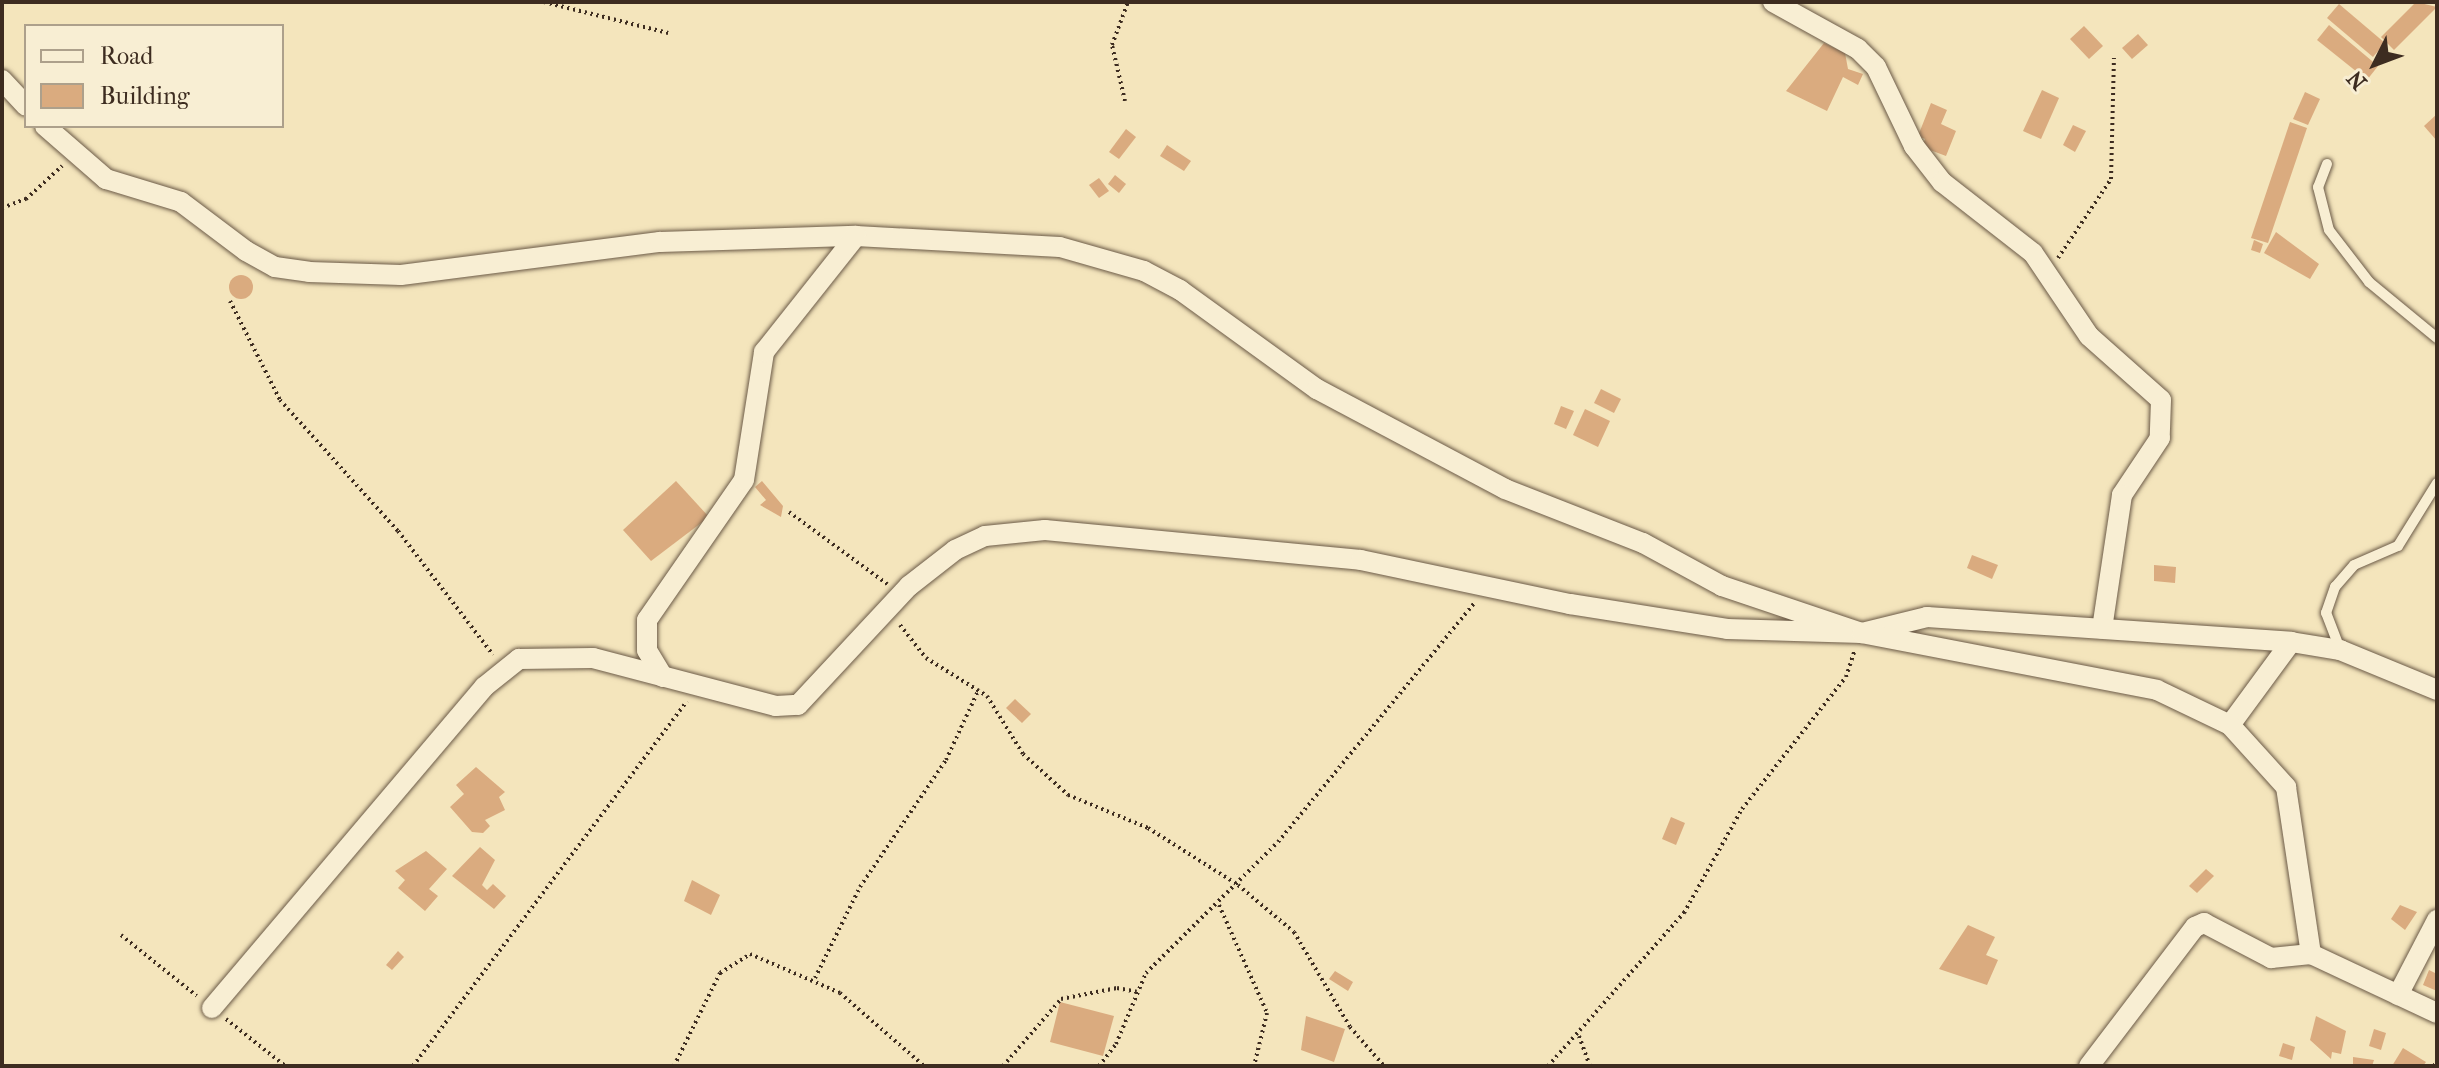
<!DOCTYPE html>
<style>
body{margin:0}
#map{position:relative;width:2439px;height:1068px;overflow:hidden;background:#f4e5bc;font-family:"IM FELL French Canon",serif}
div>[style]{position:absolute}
.building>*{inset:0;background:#daab7f}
.round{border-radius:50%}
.path>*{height:4px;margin-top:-2px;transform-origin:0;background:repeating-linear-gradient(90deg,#3d2c20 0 2px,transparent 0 6px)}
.roads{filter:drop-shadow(0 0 2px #6b5a47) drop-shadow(0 0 2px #6b5a47)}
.lane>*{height:10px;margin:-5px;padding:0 5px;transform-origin:5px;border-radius:5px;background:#f8eed3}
.street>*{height:20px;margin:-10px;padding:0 10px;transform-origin:10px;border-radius:10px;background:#f8eed3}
span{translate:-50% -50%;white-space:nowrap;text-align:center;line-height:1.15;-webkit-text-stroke:7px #f8eed3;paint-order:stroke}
.frame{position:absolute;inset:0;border:4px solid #3d2c20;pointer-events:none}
.legend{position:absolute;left:24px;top:24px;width:260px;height:104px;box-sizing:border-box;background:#f8eed3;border:2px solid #ada08b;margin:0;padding:10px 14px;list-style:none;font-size:24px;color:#3d2c20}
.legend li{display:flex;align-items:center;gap:16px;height:40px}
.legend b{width:40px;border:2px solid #ada08b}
.north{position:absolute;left:2335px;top:24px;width:80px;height:80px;-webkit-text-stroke:6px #f8eed3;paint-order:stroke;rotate:228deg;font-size:22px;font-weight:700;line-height:32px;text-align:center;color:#3d2c20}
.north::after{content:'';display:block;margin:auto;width:28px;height:36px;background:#3d2c20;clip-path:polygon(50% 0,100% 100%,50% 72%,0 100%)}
</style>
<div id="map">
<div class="building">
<div style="clip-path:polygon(2416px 2px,2437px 7px,2394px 50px,2381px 37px)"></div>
<div style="clip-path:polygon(2339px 4px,2385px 43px,2373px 57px,2327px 18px)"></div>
<div style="clip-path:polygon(2329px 25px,2378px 66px,2367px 80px,2317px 40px)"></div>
<div style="clip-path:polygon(2084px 26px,2103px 46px,2089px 59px,2070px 39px)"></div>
<div style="clip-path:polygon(2138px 34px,2148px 45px,2132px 59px,2122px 48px)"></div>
<div style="clip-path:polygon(1824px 43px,1845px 53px,1848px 69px,1863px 74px,1858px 85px,1843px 77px,1827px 111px,1786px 91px)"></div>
<div style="clip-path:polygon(2042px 90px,2059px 98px,2041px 139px,2023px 131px)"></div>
<div style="clip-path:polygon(2305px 92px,2320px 99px,2308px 125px,2293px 119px)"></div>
<div style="clip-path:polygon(1931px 103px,1947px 110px,1941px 124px,1956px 131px,1946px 156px,1922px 147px,1925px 139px,1918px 136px)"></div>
<div style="clip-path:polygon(2437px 114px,2437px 141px,2424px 126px)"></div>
<div style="clip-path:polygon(2290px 122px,2307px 128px,2268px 243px,2251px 238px)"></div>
<div style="clip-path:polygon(2073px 125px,2086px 131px,2075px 152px,2063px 145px)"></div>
<div style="clip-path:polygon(1126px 129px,1136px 137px,1119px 159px,1109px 152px)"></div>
<div style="clip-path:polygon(1167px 145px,1191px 161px,1184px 171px,1160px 156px)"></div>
<div style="clip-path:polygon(1115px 175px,1126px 184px,1119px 193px,1108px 184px)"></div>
<div style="clip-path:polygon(1099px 178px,1109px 191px,1099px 198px,1089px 185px)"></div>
<div style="clip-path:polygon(2276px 232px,2319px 264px,2310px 279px,2264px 253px)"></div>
<div style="clip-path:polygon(2254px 240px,2263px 244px,2260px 253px,2251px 250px)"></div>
<div class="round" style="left:229px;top:275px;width:24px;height:24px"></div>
<div style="clip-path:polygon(1601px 389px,1621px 399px,1614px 413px,1594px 403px)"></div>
<div style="clip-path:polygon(1561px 406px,1574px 411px,1566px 429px,1554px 424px)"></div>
<div style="clip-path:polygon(1585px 409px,1610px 421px,1598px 447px,1573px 435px)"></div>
<div style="clip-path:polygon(676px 481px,709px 517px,651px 561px,623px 530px)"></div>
<div style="clip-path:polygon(762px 481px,783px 506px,781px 517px,760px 505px,766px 500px,755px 487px)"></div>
<div style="clip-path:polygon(1972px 555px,1998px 565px,1992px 579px,1967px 568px)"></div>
<div style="clip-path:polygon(2154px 565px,2176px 567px,2175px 583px,2154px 581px)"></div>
<div style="clip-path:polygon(1015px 699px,1031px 714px,1022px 723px,1006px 708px)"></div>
<div style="clip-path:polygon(476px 767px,505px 792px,499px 797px,505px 810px,485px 820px,490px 826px,483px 833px,472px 832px,450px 807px,464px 794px,456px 785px)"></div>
<div style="clip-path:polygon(1671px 817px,1685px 823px,1676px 845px,1662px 839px)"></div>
<div style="clip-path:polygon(480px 847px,495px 860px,482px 885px,487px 890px,493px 884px,506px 896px,494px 909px,452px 876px)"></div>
<div style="clip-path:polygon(426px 851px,447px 869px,429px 889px,438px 896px,425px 911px,398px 888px,405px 880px,395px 871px)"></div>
<div style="clip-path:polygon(2206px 869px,2214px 876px,2197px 893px,2189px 886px)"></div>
<div style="clip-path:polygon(692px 880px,720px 895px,711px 915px,684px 901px)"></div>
<div style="clip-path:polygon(2400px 905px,2417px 912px,2405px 930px,2391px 919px)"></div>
<div style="clip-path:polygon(1968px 925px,1995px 937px,1986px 955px,1998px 960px,1987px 985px,1939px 969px)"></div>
<div style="clip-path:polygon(398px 951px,404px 957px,392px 970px,386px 965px)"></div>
<div style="clip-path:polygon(2429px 970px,2437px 974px,2437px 991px,2423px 985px)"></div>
<div style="clip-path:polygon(1335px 971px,1353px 982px,1348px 991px,1329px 979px)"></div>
<div style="clip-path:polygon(1060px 1002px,1114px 1016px,1103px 1056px,1050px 1042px)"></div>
<div style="clip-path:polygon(1306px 1016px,1345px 1029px,1334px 1062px,1301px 1050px)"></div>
<div style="clip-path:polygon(2316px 1016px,2346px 1031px,2341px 1054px,2332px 1052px,2331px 1059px,2310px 1040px)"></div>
<div style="clip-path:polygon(2374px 1029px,2386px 1033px,2381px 1050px,2369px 1046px)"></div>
<div style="clip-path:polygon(2283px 1043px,2295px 1047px,2292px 1060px,2279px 1056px)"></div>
<div style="clip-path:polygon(2403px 1048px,2426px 1062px,2423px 1066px,2392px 1066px)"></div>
<div style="clip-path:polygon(2353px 1057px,2374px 1060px,2372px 1066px,2353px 1066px)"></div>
</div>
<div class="path">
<div style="left:544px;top:2px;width:128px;rotate:14deg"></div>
<div style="left:1125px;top:101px;width:57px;rotate:-103.1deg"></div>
<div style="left:1112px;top:45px;width:46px;rotate:-69.6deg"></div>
<div style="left:2px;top:208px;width:26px;rotate:-21deg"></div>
<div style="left:26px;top:199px;width:49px;rotate:-42.5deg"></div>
<div style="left:2058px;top:258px;width:95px;rotate:-56.1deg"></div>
<div style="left:2111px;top:179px;width:121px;rotate:-88.6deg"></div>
<div style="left:230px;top:301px;width:111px;rotate:63.2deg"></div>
<div style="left:280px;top:400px;width:176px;rotate:48deg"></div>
<div style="left:398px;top:531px;width:156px;rotate:52.5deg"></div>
<div style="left:789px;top:512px;width:122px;rotate:36.3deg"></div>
<div style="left:900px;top:625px;width:42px;rotate:51.8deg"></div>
<div style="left:926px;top:658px;width:72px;rotate:31.9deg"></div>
<div style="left:987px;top:696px;width:68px;rotate:58.2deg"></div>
<div style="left:1023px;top:754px;width:61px;rotate:42.3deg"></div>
<div style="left:1068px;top:795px;width:87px;rotate:22.4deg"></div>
<div style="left:1148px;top:828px;width:107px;rotate:32.3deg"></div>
<div style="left:1238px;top:885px;width:73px;rotate:40deg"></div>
<div style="left:1294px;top:932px;width:110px;rotate:59.5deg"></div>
<div style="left:1350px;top:1027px;width:52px;rotate:48.9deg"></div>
<div style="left:1219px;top:905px;width:118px;rotate:66deg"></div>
<div style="left:1267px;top:1013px;width:55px;rotate:103.8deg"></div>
<div style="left:121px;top:935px;width:97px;rotate:38.8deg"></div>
<div style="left:815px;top:978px;width:102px;rotate:-63.7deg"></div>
<div style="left:860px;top:887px;width:153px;rotate:-55.9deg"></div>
<div style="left:946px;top:760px;width:78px;rotate:-65.1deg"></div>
<div style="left:226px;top:1019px;width:75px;rotate:38.5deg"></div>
<div style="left:1579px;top:1036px;width:32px;rotate:70deg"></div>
<div style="left:413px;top:1066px;width:456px;rotate:-53.1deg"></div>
<div style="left:674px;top:1066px;width:104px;rotate:-63.7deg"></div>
<div style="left:720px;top:973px;width:36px;rotate:-32deg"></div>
<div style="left:750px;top:954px;width:98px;rotate:23.4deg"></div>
<div style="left:840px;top:993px;width:111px;rotate:41deg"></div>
<div style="left:1003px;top:1066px;width:89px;rotate:-49.1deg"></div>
<div style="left:1061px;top:999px;width:57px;rotate:-11.1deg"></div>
<div style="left:1117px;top:988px;width:20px;rotate:11deg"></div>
<div style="left:1099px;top:1066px;width:28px;rotate:-52deg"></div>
<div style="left:1116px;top:1044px;width:77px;rotate:-67.1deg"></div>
<div style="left:1146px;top:973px;width:186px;rotate:-44.8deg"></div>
<div style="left:1278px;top:842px;width:310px;rotate:-50.6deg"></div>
<div style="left:1548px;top:1066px;width:205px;rotate:-48.4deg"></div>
<div style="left:1684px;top:913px;width:119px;rotate:-60.9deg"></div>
<div style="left:1742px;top:809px;width:168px;rotate:-51.8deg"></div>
<div style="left:1846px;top:677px;width:28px;rotate:-72deg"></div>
<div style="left:2434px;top:1066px;width:6px;rotate:-59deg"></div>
</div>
<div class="roads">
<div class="lane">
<div style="left:2327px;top:164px;width:25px;rotate:111deg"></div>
<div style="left:2318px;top:187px;width:44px;rotate:75.7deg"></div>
<div style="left:2329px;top:230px;width:66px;rotate:52.4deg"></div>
<div style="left:2369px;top:282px;width:88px;rotate:39.5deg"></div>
<div style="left:2340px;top:649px;width:39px;rotate:-111deg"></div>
<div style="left:2326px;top:613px;width:28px;rotate:-71deg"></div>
<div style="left:2335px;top:587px;width:29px;rotate:-49deg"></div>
<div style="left:2354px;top:565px;width:48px;rotate:-23.4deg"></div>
<div style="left:2398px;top:546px;width:74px;rotate:-58.2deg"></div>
</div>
<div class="street">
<div style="left:1773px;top:2px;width:97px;rotate:28.9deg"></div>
<div style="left:1858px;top:49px;width:25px;rotate:45deg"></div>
<div style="left:1876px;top:67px;width:88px;rotate:64.3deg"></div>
<div style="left:1914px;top:146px;width:46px;rotate:52.1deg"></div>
<div style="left:1942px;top:182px;width:115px;rotate:38deg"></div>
<div style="left:2033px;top:253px;width:100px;rotate:56deg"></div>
<div style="left:2089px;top:336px;width:96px;rotate:41.6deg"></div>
<div style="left:2161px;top:400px;width:38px;rotate:92deg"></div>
<div style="left:2160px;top:438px;width:69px;rotate:123.7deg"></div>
<div style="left:2122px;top:495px;width:135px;rotate:98.5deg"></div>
<div style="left:2px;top:80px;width:35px;rotate:47deg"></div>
<div style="left:45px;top:126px;width:81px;rotate:41deg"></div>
<div style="left:106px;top:179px;width:78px;rotate:17deg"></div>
<div style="left:181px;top:202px;width:81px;rotate:37deg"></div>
<div style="left:246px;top:251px;width:33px;rotate:29deg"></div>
<div style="left:275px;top:267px;width:34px;rotate:8deg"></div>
<div style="left:309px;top:272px;width:92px;rotate:1.9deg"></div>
<div style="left:401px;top:275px;width:261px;rotate:-7.3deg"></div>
<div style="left:660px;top:242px;width:196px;rotate:-1.8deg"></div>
<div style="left:856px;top:236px;width:204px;rotate:3.1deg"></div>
<div style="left:1060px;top:247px;width:87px;rotate:15.9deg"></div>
<div style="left:1144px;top:271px;width:41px;rotate:27.8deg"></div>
<div style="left:1180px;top:290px;width:169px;rotate:35.9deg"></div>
<div style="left:1317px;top:389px;width:213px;rotate:28deg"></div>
<div style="left:1505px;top:489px;width:148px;rotate:21.4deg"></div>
<div style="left:1643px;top:543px;width:90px;rotate:28.6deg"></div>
<div style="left:1722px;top:586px;width:148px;rotate:18.6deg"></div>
<div style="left:1862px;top:633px;width:67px;rotate:-13.8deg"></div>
<div style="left:1927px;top:617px;width:365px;rotate:3.9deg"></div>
<div style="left:2291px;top:642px;width:50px;rotate:9.3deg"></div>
<div style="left:2340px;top:650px;width:105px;rotate:22.4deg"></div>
<div style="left:663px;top:677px;width:31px;rotate:-121deg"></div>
<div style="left:647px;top:650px;width:30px;rotate:-90deg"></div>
<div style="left:647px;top:620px;width:170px;rotate:-55.3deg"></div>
<div style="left:744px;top:480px;width:130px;rotate:-81.1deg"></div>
<div style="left:764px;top:352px;width:148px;rotate:-51.6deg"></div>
<div style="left:2230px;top:725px;width:103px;rotate:-53.7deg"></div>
<div style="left:2398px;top:995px;width:85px;rotate:-62.5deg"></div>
<div style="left:212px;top:1008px;width:421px;rotate:-49.7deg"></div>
<div style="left:484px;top:687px;width:45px;rotate:-38.7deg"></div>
<div style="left:519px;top:659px;width:74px;rotate:-0.8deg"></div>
<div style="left:593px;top:658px;width:189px;rotate:14.7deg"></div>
<div style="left:776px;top:706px;width:22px;rotate:-3deg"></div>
<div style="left:798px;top:705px;width:163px;rotate:-47deg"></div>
<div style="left:909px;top:586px;width:58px;rotate:-38deg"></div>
<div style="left:955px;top:550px;width:33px;rotate:-25deg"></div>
<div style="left:985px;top:536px;width:60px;rotate:-5.7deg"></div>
<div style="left:1045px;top:530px;width:317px;rotate:5.4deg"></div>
<div style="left:1361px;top:560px;width:214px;rotate:11.9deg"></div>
<div style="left:1570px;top:604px;width:159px;rotate:9deg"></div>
<div style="left:1727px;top:629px;width:135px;rotate:1.7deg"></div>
<div style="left:1862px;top:633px;width:300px;rotate:10.9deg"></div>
<div style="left:2157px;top:690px;width:81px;rotate:25.6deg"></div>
<div style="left:2230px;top:725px;width:84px;rotate:47.9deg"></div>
<div style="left:2286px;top:787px;width:169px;rotate:81.5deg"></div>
<div style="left:2311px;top:954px;width:139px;rotate:25.1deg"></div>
<div style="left:2089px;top:1066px;width:175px;rotate:-52.7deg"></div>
<div style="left:2195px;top:927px;width:10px;rotate:-24deg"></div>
<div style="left:2204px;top:923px;width:76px;rotate:27.6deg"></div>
<div style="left:2271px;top:958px;width:40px;rotate:-5.7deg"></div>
</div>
</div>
<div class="frame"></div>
<ul class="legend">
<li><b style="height:10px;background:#f8eed3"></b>Road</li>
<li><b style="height:22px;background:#daab7f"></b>Building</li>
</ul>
<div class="north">N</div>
</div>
